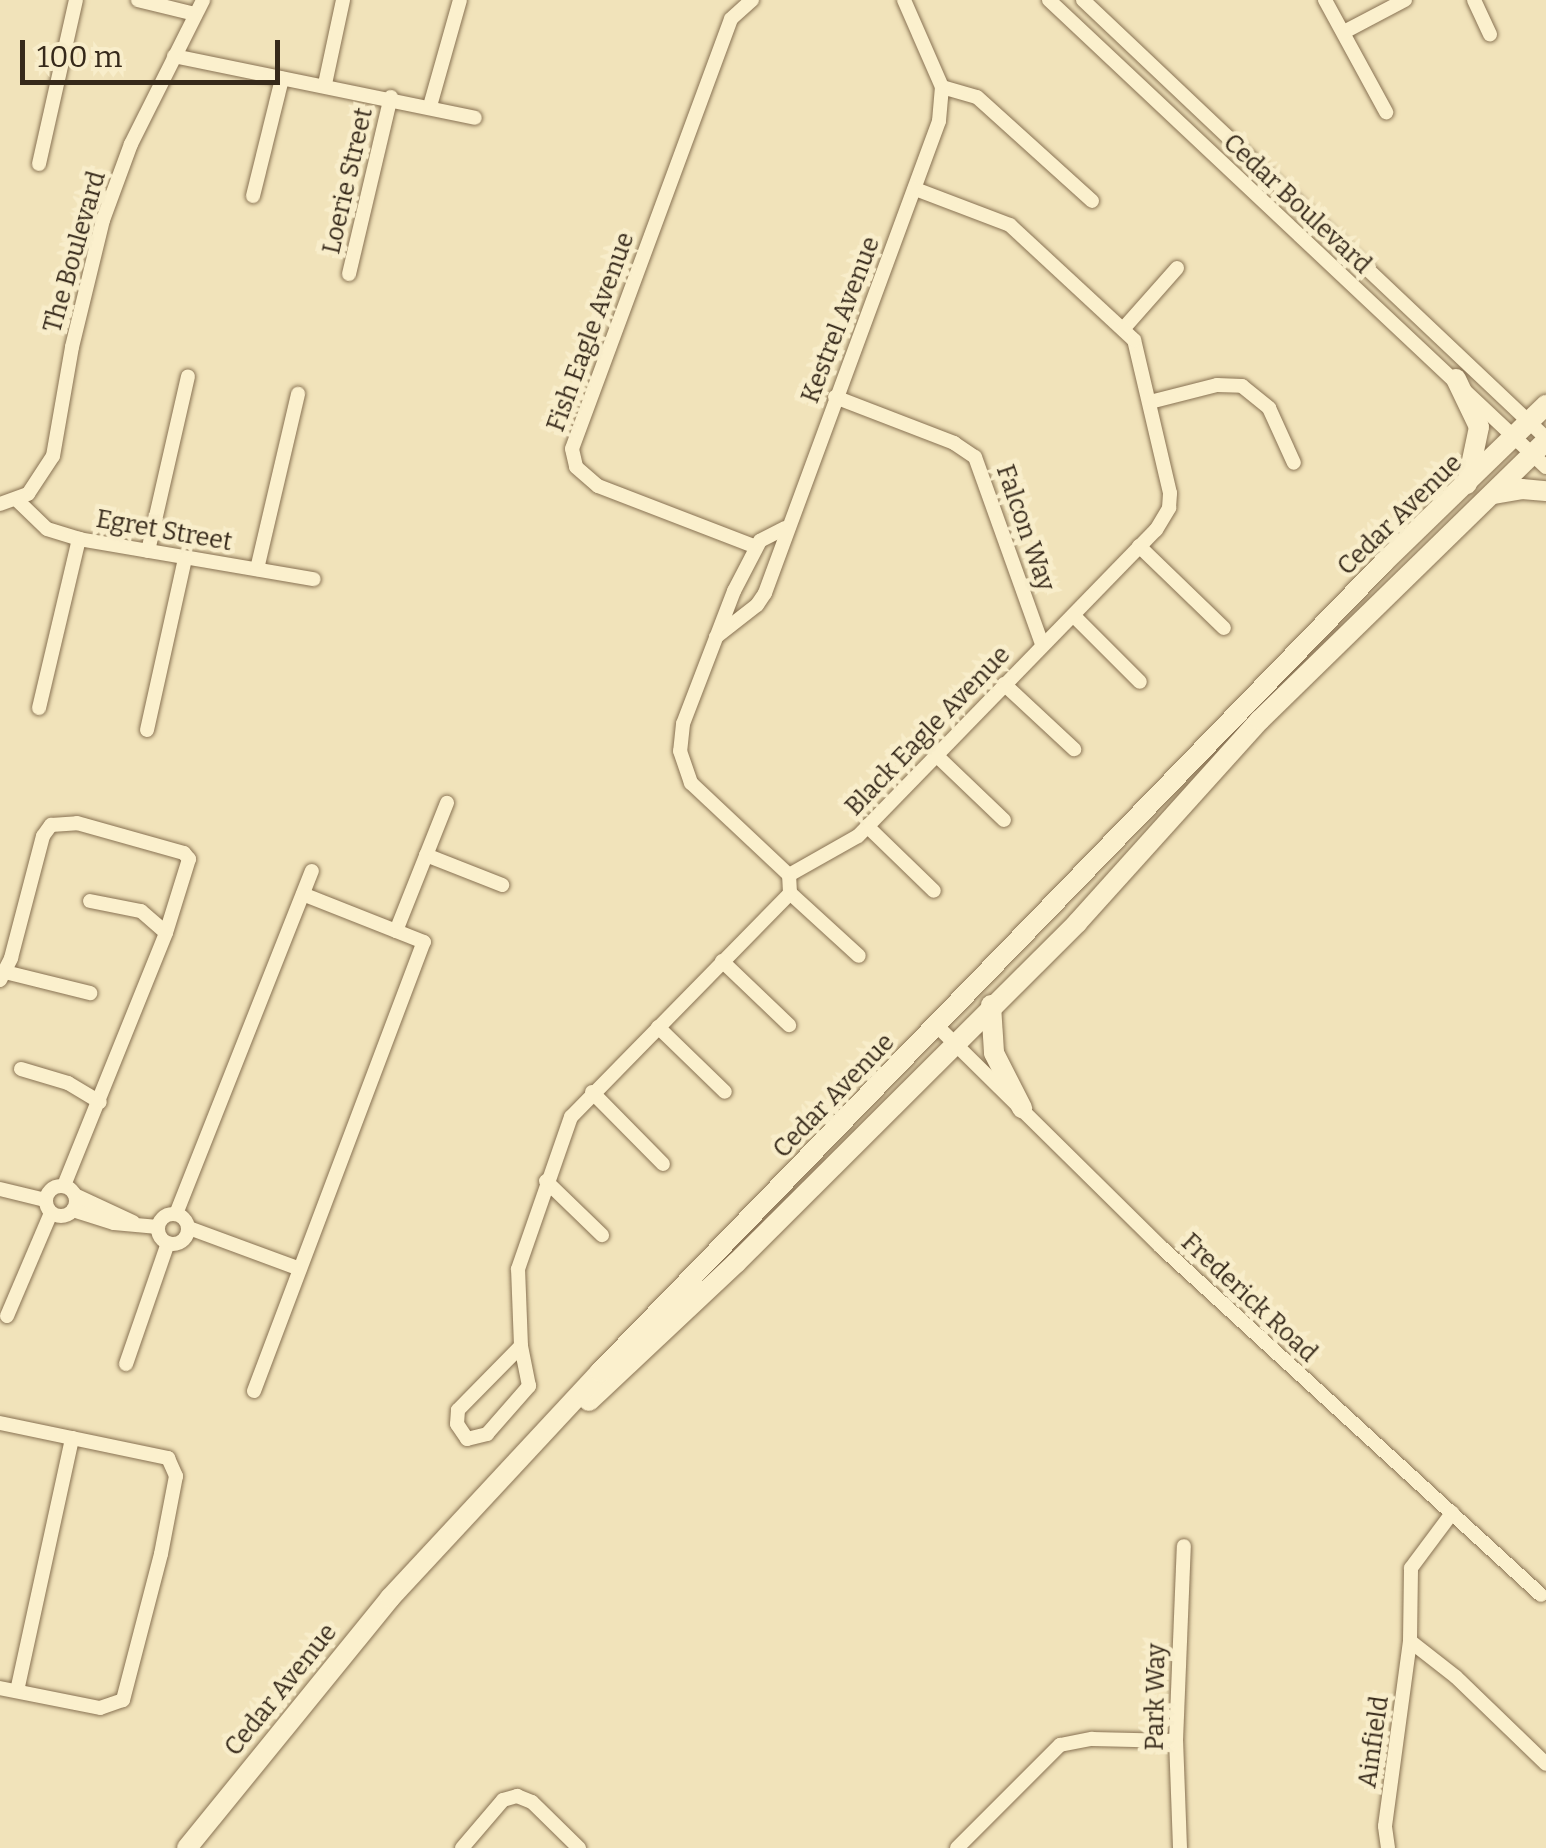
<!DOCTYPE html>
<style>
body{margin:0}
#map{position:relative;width:1546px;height:1848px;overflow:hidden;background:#f1e3ba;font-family:Bitter,serif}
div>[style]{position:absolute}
.roads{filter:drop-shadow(0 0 2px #887253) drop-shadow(0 0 2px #887253)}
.minor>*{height:14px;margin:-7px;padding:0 7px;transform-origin:7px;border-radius:7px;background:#fbf0cd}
.minor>.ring{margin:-7px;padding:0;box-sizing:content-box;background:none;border:14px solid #fbf0cd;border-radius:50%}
.secondary>*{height:20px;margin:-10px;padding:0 10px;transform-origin:10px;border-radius:10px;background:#fbf0cd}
span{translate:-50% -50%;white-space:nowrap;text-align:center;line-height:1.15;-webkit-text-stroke:9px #f8edca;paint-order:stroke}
.street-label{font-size:25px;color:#36291a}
.scale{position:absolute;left:20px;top:40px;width:260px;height:45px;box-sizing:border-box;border:5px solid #36291a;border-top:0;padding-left:12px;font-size:30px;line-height:35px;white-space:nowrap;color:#36291a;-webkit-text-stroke:8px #f8edca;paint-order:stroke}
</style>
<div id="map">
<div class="roads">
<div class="minor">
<div style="left:138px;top:0;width:59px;rotate:13.8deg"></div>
<div style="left:752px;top:0;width:28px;rotate:138deg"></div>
<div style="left:731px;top:19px;width:458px;rotate:110.3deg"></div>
<div style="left:572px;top:449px;width:18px;rotate:77deg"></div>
<div style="left:576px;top:467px;width:29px;rotate:41deg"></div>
<div style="left:598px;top:486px;width:169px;rotate:21.1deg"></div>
<div style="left:1049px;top:0;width:682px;rotate:43.22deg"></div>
<div style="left:1083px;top:0;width:637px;rotate:43.41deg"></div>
<div style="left:1325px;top:0;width:128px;rotate:61.4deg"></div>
<div style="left:1474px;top:0;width:38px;rotate:65deg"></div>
<div style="left:1344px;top:32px;width:69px;rotate:-27.7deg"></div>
<div style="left:174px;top:56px;width:307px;rotate:11.6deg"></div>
<div style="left:325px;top:84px;width:86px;rotate:-77.9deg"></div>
<div style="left:942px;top:87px;width:36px;rotate:16deg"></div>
<div style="left:977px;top:97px;width:155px;rotate:42.1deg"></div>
<div style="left:430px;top:106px;width:110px;rotate:-74.2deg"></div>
<div style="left:39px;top:164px;width:168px;rotate:-77.3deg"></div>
<div style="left:253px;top:196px;width:121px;rotate:-76.1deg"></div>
<div style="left:349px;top:274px;width:182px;rotate:-76.7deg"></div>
<div style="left:1124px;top:328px;width:80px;rotate:-48.5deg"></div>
<div style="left:835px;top:397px;width:128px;rotate:21.1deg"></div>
<div style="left:954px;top:443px;width:25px;rotate:34deg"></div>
<div style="left:975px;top:457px;width:199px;rotate:70.3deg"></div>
<div style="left:1150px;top:402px;width:69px;rotate:-14.2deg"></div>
<div style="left:1217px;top:385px;width:25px;rotate:2deg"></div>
<div style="left:1242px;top:386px;width:35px;rotate:39deg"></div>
<div style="left:1269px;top:408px;width:60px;rotate:65.6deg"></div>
<div style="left:18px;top:501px;width:40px;rotate:44deg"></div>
<div style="left:47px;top:529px;width:34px;rotate:17deg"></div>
<div style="left:79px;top:539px;width:238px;rotate:9.7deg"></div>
<div style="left:0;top:504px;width:30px;rotate:-20deg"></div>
<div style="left:28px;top:494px;width:45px;rotate:-56.7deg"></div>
<div style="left:53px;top:456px;width:111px;rotate:-80.1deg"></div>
<div style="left:72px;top:347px;width:131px;rotate:-76.3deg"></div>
<div style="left:103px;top:220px;width:81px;rotate:-69.8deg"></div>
<div style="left:131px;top:144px;width:161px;rotate:-63.4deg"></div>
<div style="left:785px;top:528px;width:28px;rotate:153deg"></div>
<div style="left:760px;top:541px;width:56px;rotate:117.5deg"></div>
<div style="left:734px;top:591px;width:142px;rotate:111deg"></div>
<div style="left:683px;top:724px;width:27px;rotate:96deg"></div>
<div style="left:680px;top:751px;width:34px;rotate:71deg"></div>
<div style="left:691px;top:783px;width:134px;rotate:43.2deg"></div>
<div style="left:1139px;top:546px;width:118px;rotate:44deg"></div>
<div style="left:148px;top:551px;width:179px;rotate:-77.1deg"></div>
<div style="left:257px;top:569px;width:180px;rotate:-76.8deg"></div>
<div style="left:1074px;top:616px;width:93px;rotate:45deg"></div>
<div style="left:716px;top:637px;width:52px;rotate:-38deg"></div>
<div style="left:757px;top:605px;width:14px;rotate:-56deg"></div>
<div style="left:765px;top:593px;width:503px;rotate:-69.76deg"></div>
<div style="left:939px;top:121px;width:34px;rotate:-85deg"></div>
<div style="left:942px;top:87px;width:95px;rotate:-113.6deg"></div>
<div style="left:1004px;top:684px;width:96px;rotate:42.9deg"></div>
<div style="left:39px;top:708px;width:174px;rotate:-76.7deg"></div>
<div style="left:147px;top:730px;width:175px;rotate:-77.5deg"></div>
<div style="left:936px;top:755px;width:94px;rotate:43.7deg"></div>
<div style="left:867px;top:826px;width:93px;rotate:44.1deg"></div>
<div style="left:426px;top:855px;width:82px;rotate:21.5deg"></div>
<div style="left:789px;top:875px;width:79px;rotate:-29.5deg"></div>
<div style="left:858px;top:836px;width:427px;rotate:-45.8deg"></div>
<div style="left:1156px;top:530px;width:26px;rotate:-59deg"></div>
<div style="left:1169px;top:508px;width:15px;rotate:-86deg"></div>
<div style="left:1170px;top:493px;width:157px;rotate:-103.2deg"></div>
<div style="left:1134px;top:340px;width:169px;rotate:-137.2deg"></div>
<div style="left:1010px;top:225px;width:102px;rotate:-159.2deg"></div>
<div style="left:790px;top:893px;width:93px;rotate:42.4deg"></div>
<div style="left:90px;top:901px;width:52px;rotate:11.1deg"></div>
<div style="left:141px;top:911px;width:33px;rotate:41deg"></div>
<div style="left:396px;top:931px;width:138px;rotate:-68.3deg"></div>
<div style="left:722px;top:961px;width:93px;rotate:43.7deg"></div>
<div style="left:5px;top:972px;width:88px;rotate:13.9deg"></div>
<div style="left:0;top:980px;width:25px;rotate:-63deg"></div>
<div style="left:11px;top:958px;width:126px;rotate:-75.3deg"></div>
<div style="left:43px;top:836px;width:14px;rotate:-54deg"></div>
<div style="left:51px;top:825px;width:26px;rotate:-4deg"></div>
<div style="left:77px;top:823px;width:111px;rotate:15.7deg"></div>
<div style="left:184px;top:853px;width:8px;rotate:50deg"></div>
<div style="left:189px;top:859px;width:77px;rotate:107.3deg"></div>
<div style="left:166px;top:933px;width:273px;rotate:112deg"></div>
<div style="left:936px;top:1025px;width:316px;rotate:44.6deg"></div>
<div style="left:1161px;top:1247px;width:515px;rotate:42.48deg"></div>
<div style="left:658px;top:1027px;width:93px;rotate:44.1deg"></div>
<div style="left:21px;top:1069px;width:49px;rotate:16.6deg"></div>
<div style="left:68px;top:1083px;width:37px;rotate:31deg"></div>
<div style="left:592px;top:1092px;width:101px;rotate:45.4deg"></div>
<div style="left:546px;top:1181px;width:78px;rotate:44deg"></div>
<div class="ring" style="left:46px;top:1186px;width:16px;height:16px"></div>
<div style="left:0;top:1189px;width:46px;rotate:13.7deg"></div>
<div style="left:75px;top:1195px;width:64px;rotate:25deg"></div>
<div style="left:73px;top:1210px;width:43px;rotate:17.6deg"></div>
<div style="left:114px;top:1223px;width:44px;rotate:5.2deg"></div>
<div class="ring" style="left:158px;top:1214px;width:16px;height:16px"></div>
<div style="left:176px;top:1214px;width:369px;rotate:-68.4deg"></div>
<div style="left:189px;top:1228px;width:118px;rotate:20.3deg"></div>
<div style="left:7px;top:1316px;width:112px;rotate:-66.9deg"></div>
<div style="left:521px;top:1346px;width:90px;rotate:134.5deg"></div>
<div style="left:458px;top:1410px;width:14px;rotate:94deg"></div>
<div style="left:457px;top:1424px;width:18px;rotate:56deg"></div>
<div style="left:467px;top:1439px;width:21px;rotate:-14deg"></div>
<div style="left:487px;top:1434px;width:64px;rotate:-48.8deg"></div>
<div style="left:529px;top:1386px;width:41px;rotate:-101.3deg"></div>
<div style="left:521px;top:1346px;width:77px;rotate:-92.2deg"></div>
<div style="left:518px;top:1269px;width:161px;rotate:-70.8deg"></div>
<div style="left:571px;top:1117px;width:313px;rotate:-45.6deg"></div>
<div style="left:790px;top:893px;width:18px;rotate:-93deg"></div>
<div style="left:126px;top:1364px;width:128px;rotate:-70.9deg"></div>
<div style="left:254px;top:1391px;width:480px;rotate:-69.3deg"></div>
<div style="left:424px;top:942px;width:130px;rotate:-158.4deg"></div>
<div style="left:0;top:1423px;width:172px;rotate:11.8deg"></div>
<div style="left:168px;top:1458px;width:20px;rotate:66deg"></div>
<div style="left:176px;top:1476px;width:79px;rotate:100.9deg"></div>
<div style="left:161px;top:1554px;width:151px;rotate:104.6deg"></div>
<div style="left:123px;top:1700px;width:24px;rotate:161deg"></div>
<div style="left:100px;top:1708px;width:102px;rotate:-168.7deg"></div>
<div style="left:1410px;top:1641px;width:58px;rotate:38deg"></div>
<div style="left:1456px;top:1677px;width:125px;rotate:44deg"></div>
<div style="left:17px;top:1691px;width:259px;rotate:-77.7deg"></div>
<div style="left:462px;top:1848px;width:63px;rotate:-49.5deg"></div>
<div style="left:503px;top:1800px;width:15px;rotate:-16deg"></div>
<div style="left:517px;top:1796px;width:16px;rotate:22deg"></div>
<div style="left:532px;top:1802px;width:66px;rotate:44.4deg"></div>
<div style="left:957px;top:1848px;width:146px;rotate:-45deg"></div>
<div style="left:1060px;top:1745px;width:33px;rotate:-11deg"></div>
<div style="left:1092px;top:1739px;width:84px;rotate:1.4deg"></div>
<div style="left:1180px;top:1848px;width:107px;rotate:-92.1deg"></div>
<div style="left:1176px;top:1741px;width:195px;rotate:-87.7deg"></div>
<div style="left:1388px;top:1848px;width:22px;rotate:-98deg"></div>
<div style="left:1385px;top:1826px;width:187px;rotate:-82.3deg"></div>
<div style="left:1410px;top:1641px;width:73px;rotate:-89.2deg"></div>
<div style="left:1411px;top:1568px;width:69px;rotate:-53.3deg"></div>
</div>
<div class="secondary">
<div style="left:1456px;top:379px;width:53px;rotate:64.4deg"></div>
<div style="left:1479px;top:427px;width:58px;rotate:101.9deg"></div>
<div style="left:1494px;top:494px;width:28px;rotate:-10deg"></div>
<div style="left:1522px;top:489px;width:24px;rotate:5deg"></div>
<div style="left:991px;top:1005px;width:48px;rotate:86.4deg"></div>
<div style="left:994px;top:1053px;width:62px;rotate:63deg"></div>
<div style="left:589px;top:1401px;width:202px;rotate:-43.2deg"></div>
<div style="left:736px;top:1263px;width:482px;rotate:-44.9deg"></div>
<div style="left:1077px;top:923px;width:273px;rotate:-48deg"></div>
<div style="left:1260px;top:720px;width:400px;rotate:-44.3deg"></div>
<div style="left:187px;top:1848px;width:322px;rotate:-50.9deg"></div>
<div style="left:390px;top:1598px;width:309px;rotate:-47.1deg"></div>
<div style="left:600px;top:1372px;width:1127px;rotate:-45.93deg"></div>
<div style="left:1384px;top:562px;width:226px;rotate:-44.1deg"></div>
</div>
</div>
<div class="street-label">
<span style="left:348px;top:181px;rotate:-77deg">Loerie Street</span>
<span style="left:1297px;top:204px;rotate:43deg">Cedar Boulevard</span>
<span style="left:75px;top:252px;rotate:-74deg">The Boulevard</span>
<span style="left:841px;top:320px;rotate:-69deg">Kestrel Avenue</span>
<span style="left:591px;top:332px;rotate:-70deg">Fish Eagle Avenue</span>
<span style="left:1400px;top:515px;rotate:-44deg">Cedar Avenue</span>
<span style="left:1025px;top:528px;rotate:71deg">Falcon Way</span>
<span style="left:164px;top:531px;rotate:10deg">Egret Street</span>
<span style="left:928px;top:731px;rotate:-46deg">Black Eagle Avenue</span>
<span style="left:834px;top:1096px;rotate:-46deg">Cedar Avenue</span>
<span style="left:1249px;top:1298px;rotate:43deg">Frederick Road</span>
<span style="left:281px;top:1690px;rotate:-51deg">Cedar Avenue</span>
<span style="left:1156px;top:1697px;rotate:-89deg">Park Way</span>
<span style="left:1374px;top:1742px;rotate:-82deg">Ainfield</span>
</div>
<div class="scale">100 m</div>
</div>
